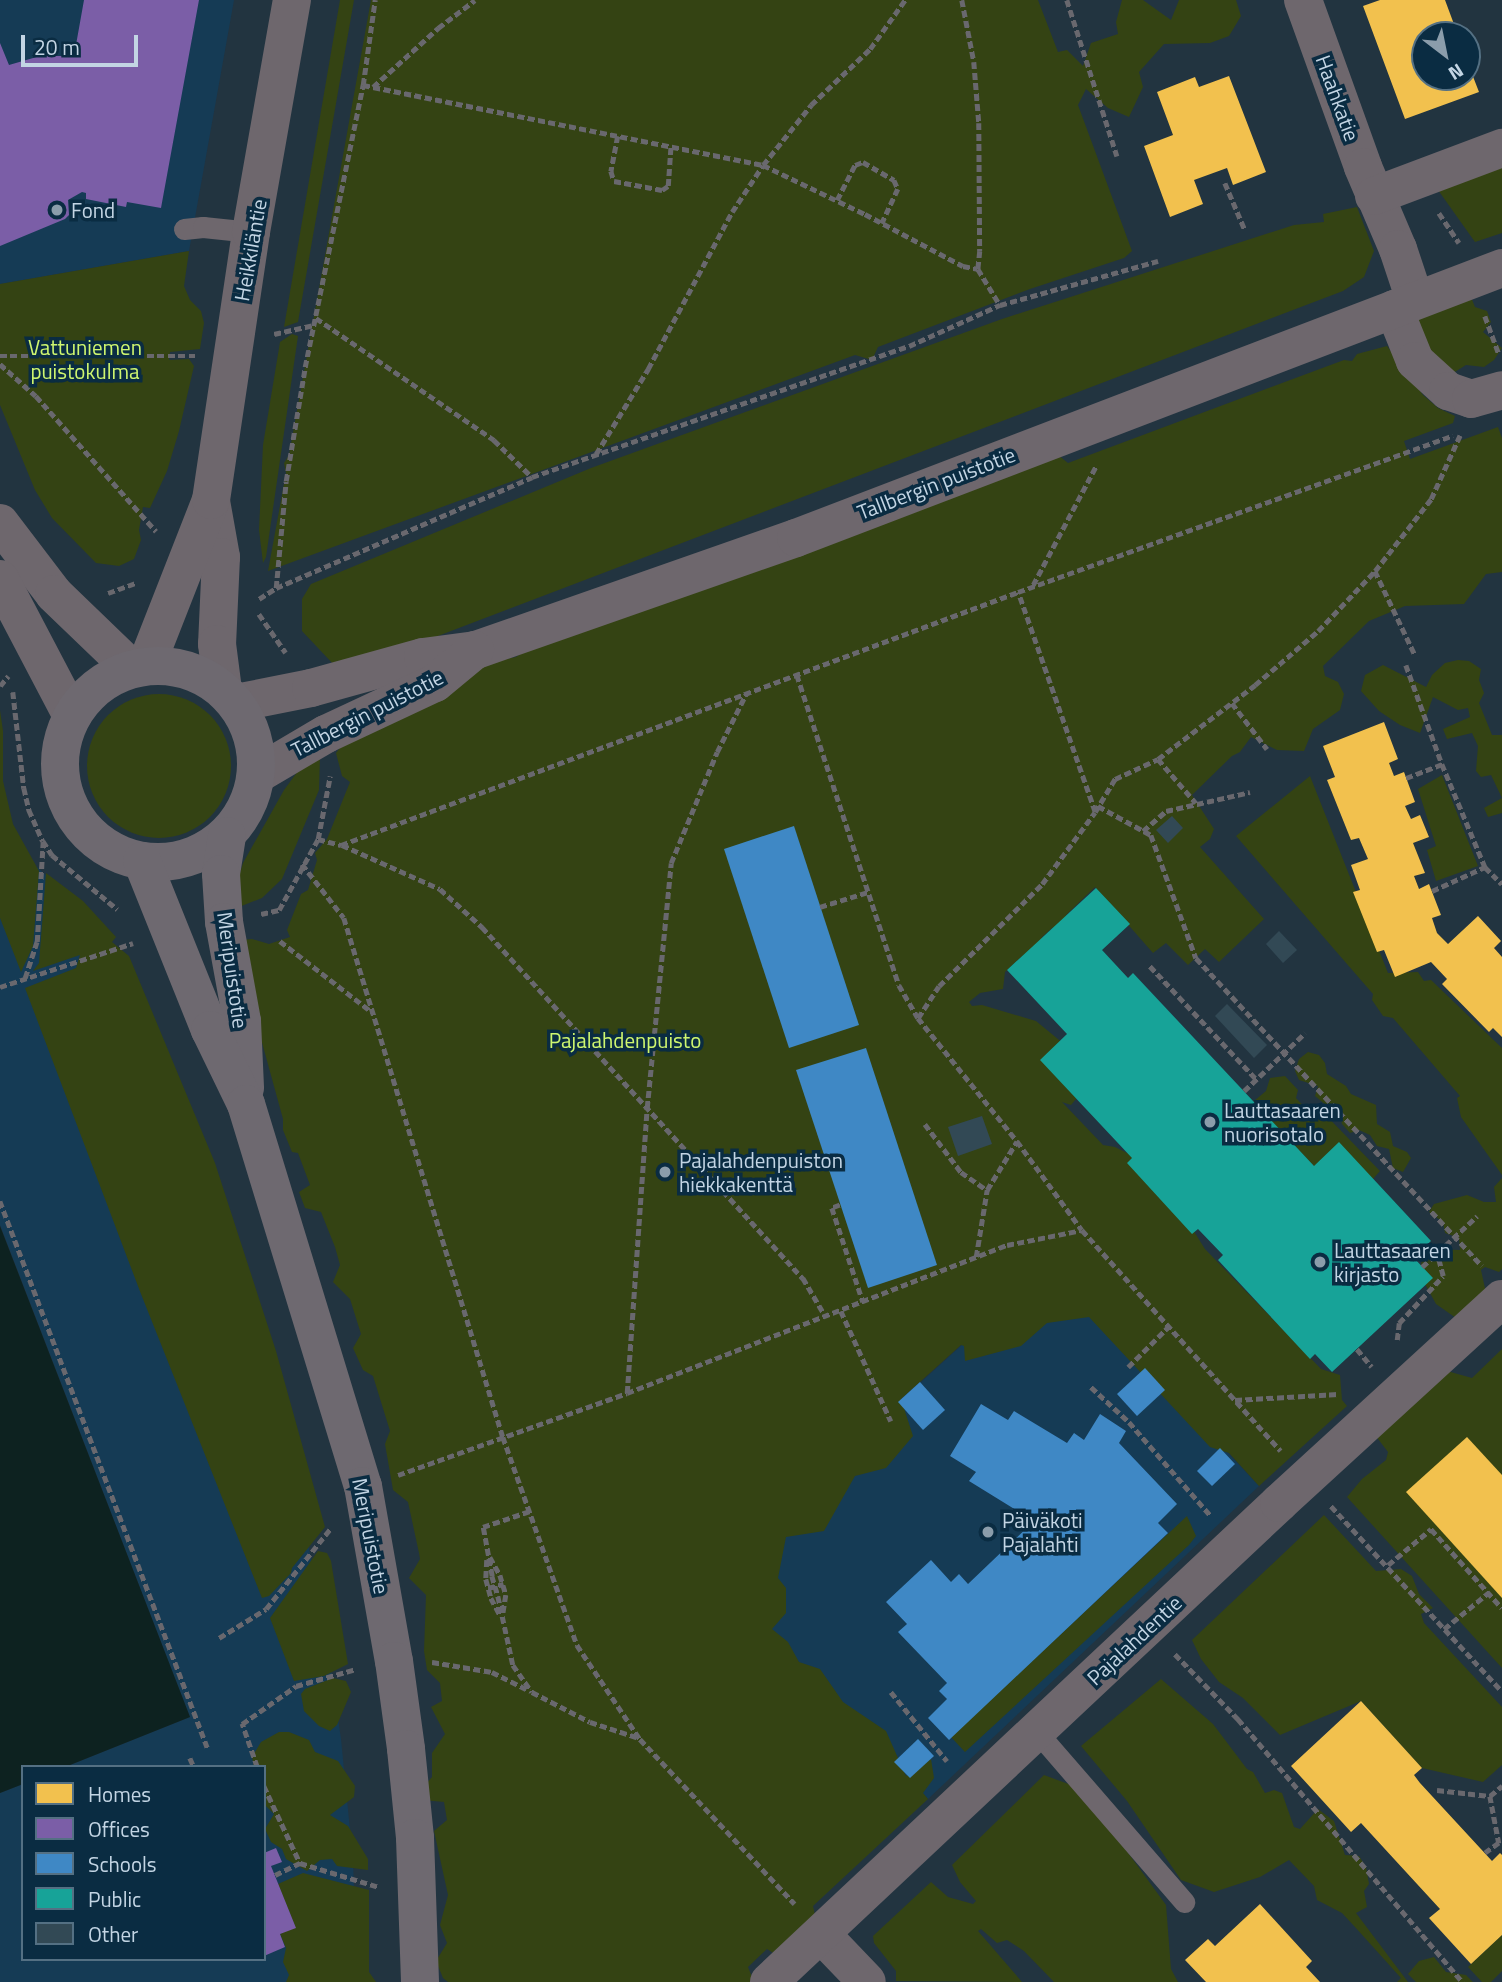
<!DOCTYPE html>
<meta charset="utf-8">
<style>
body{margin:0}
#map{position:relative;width:1502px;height:1982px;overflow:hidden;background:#223440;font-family:"Titillium Web",sans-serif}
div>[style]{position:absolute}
.built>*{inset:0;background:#153b55}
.green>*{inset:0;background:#344313}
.round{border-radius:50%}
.water>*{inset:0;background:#0d2220}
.homes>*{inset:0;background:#f2c14e}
.offices>*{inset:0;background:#7b5ea7}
.schools>*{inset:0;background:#3f88c5}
.public>*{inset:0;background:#17a398}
.building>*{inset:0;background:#324955}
.path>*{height:4.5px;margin-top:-2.25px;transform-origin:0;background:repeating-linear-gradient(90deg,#69686e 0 7px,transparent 0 10.5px)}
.service>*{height:21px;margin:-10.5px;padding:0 10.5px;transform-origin:10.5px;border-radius:10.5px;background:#6e676d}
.minor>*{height:38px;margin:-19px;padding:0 19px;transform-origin:19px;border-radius:19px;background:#6e676d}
.tertiary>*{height:38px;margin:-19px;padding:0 19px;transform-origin:19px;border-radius:19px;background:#6e676d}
.secondary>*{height:38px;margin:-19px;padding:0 19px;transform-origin:19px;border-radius:19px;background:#6e6970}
.secondary>.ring{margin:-19px;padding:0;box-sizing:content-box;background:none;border:38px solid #6e6970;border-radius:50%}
.path-bridge>*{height:4.5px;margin-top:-2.25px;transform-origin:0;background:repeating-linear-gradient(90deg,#69686e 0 7px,transparent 0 10.5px)}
.dots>*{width:19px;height:19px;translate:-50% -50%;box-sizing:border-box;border:4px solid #0a2c42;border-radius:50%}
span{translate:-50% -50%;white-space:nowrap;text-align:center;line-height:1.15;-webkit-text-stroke:7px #0a2c42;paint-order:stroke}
.street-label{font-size:21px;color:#c3d5e4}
.poi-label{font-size:21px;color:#c3d5e4}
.left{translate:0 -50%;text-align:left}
.park-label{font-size:21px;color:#cff66f}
.legend{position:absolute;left:21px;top:1765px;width:245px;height:196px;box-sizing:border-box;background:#0a2c42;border:2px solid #547083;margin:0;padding:9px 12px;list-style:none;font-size:21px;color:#c3d5e4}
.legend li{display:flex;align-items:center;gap:14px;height:35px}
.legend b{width:35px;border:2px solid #547083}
.north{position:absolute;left:1411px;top:21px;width:70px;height:70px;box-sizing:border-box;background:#0a2c42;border:2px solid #547083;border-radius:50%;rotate:148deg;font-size:19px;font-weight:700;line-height:28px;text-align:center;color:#c3d5e4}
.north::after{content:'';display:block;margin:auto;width:24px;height:32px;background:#8b9dab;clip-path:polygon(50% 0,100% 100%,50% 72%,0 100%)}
.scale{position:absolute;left:21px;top:35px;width:117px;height:32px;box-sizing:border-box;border:4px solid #c3d5e4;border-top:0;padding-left:9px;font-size:21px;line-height:24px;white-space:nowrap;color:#c3d5e4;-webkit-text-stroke:5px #0a2c42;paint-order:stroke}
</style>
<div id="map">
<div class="built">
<div style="clip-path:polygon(0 0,234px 0,189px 251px,0 284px)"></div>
<div style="clip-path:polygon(0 781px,4px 805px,25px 856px,87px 913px,301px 1509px,325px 1628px,341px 1739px,353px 1860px,357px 1982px,0 1982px,0 1793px,23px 1784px,23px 1959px,264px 1959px,264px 1767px,65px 1767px,190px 1717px,0 1225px)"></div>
<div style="clip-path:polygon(1051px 1264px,1259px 1486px,928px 1799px,719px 1577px,887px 1413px)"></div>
</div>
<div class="green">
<div style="clip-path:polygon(340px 0,354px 0,298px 322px,284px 327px)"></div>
<div style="clip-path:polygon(371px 0,1038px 0,1058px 52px,1067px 50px,1083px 66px,1091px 43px,1118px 34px,1116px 22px,1122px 0,1143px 0,1171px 20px,1179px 0,1236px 0,1241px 16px,1229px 36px,1210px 43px,1164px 44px,1139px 72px,1143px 87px,1129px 117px,1108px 108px,1086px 89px,1078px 105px,1132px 251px,1124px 258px,1030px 289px,878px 347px,872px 360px,855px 355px,268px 571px,286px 473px,284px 463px,289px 455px)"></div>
<div style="clip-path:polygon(1502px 167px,1502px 233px,1475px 242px,1438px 190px)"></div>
<div style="clip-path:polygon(1357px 207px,1374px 251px,1364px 277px,1343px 291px,409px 647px,335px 666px,302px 631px,302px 599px,311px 584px,591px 468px,1002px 319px,1294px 225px,1324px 222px,1323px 214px)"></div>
<div style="clip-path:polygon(189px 251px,184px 286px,190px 300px,201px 311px,204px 323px,200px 349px,170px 352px,169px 360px,189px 359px,194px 366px,179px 431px,167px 471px,150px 508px,143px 507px,139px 530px,141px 540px,134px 559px,119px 566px,96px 563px,52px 518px,35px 490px,0 405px,0 284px)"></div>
<div style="clip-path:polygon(1468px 290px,1475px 307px,1487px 311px,1491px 322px,1483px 332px,1502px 348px,1494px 360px,1484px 367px,1466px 365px,1450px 375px,1415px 334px,1423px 299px)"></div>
<div style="clip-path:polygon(292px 334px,298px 336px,266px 557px,263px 563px,259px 530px,263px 445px,280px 342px)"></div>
<div style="clip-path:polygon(1387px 346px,1423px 395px,1438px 408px,1455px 416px,1453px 423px,1404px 441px,1410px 459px,1498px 427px,1502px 438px,1502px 572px,1486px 574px,1464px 604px,1405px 606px,1369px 621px,1323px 666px,1325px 676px,1338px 682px,1344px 694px,1340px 710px,1313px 729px,1304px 751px,1277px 750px,1251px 737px,1240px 752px,1232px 756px,1192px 795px,1214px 829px,1210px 839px,1200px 847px,1264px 919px,1219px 962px,1205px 949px,1188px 965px,1166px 943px,1153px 953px,1095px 887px,1066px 915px,1065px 923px,1052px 928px,1042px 937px,1040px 947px,1021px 957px,1005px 972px,1003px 989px,980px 993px,969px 1002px,972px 1006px,982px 1005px,1036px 1021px,1081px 1058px,1081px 1093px,1071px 1105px,1062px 1102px,1103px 1145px,1115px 1147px,1153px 1166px,1205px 1249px,1321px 1369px,1340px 1375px,1342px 1400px,1347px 1406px,1259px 1486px,1229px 1453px,1210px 1447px,1089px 1317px,1047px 1323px,1021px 1346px,965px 1361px,964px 1346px,961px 1345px,901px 1399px,913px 1436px,886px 1468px,855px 1476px,824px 1531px,786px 1537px,778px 1578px,786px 1588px,786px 1613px,772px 1629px,788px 1642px,799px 1662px,820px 1669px,843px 1702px,886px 1731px,906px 1776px,931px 1759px,934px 1778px,923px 1793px,928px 1799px,813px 1906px,815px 1915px,778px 1956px,767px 1949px,748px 1967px,754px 1982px,448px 1982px,443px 1978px,436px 1961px,447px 1943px,440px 1925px,448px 1895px,434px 1831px,447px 1820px,444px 1802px,423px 1800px,426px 1784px,432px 1777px,432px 1753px,445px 1734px,431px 1707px,442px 1701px,440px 1683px,427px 1670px,424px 1651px,426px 1595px,409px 1578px,420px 1559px,419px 1553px,408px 1502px,393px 1490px,385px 1444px,390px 1431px,373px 1376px,363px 1370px,353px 1348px,361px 1334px,350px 1299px,333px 1282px,340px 1265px,335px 1247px,321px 1212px,305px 1208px,299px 1192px,310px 1185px,298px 1153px,292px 1152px,283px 1130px,283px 1119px,255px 1017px,241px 940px,252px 939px,269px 944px,290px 937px,287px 930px,301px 894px,308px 890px,317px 860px,315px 853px,327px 839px,350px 782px,342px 776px,336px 753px,354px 729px,431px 673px,516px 657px,540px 639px,1058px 455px,1068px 463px,1344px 360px,1352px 361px,1357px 354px)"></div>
<div style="clip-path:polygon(1458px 660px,1469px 661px,1481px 669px,1479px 680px,1484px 693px,1479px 703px,1492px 735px,1502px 735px,1502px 813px,1488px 817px,1484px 808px,1502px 798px,1491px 775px,1481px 777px,1476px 771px,1478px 746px,1472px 733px,1447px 739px,1443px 729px,1470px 717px,1468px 708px,1458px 710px,1433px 697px,1420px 733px,1400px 725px,1379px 711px,1361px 691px,1365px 675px,1383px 665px,1426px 687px,1432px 675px,1445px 663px)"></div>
<div class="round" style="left:87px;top:694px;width:144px;height:144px"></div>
<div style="clip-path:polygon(0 710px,3px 731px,3px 781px,13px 824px,39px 871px,33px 946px,21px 972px,0 918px)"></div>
<div style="clip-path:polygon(320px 756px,319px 790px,282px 879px,262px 898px,239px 907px,239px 876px,243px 863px,284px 790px,298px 771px)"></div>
<div style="clip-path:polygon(1442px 775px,1478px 866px,1436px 881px,1427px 850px,1436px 846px,1418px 789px)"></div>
<div style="clip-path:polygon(1310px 776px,1388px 973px,1418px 972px,1424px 981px,1431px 980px,1502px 1048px,1502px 1175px,1461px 1117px,1457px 1098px,1460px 1096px,1393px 1018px,1383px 1016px,1372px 1000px,1373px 994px,1236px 836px)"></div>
<div style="clip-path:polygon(46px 873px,83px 901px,116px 937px,112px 942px,129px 956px,215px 1163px,276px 1351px,325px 1527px,292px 1568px,291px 1573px,269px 1596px,262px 1598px,141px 1294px,25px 988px,76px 968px,80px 955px,33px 971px,39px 963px)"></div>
<div style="clip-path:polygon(1308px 1052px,1319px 1055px,1325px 1063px,1327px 1074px,1346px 1086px,1351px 1094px,1376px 1105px,1377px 1124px,1390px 1132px,1393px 1146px,1407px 1152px,1411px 1158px,1403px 1172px,1393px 1168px,1389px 1149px,1377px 1146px,1370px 1135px,1359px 1130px,1350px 1133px,1342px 1124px,1339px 1109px,1327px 1106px,1315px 1096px,1318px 1086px,1299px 1080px,1295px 1071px,1299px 1059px)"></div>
<div style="clip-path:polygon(1285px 1076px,1298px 1090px,1296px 1098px,1309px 1112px,1317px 1106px,1380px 1171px,1373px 1179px,1314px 1166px,1277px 1127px,1269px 1127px,1266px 1114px,1254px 1101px,1266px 1091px,1270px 1078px)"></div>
<div style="clip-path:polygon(1502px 1178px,1502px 1269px,1499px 1272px,1485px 1267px,1481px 1270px,1486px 1293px,1456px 1318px,1436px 1304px,1420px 1275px,1422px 1257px,1433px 1249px,1460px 1250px,1459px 1238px,1445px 1233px,1443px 1222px,1429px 1212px,1434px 1204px,1467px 1195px,1484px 1202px,1496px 1202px,1494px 1187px)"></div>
<div style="clip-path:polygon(1502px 1349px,1502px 1668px,1347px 1497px,1362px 1479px,1386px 1460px,1388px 1452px,1375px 1435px,1440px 1369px,1472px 1378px)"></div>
<div style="clip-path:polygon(1324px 1515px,1376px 1571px,1401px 1569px,1412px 1576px,1419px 1594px,1433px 1608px,1421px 1614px,1424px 1623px,1502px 1707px,1502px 1765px,1483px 1782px,1422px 1768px,1361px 1701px,1280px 1735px,1243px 1698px,1219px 1682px,1201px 1659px,1192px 1640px)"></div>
<div style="clip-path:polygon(1187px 1516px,1196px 1536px,1189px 1545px,965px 1752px,951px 1737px)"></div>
<div style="clip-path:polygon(318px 1551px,327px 1553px,331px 1561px,348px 1664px,324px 1676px,294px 1681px,270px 1618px)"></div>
<div style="clip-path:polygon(333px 1678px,346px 1681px,351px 1692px,337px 1725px,330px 1731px,319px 1726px,304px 1711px,301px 1694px,305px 1689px)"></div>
<div style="clip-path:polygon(1161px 1679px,1213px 1724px,1247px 1769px,1253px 1772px,1265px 1793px,1274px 1790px,1282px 1793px,1294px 1827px,1300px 1829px,1318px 1809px,1334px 1821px,1345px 1855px,1359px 1856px,1366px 1867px,1369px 1884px,1364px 1891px,1367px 1907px,1356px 1913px,1408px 1982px,1397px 1982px,1401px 1978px,1355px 1927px,1342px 1913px,1317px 1900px,1314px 1886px,1289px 1860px,1260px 1877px,1214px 1892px,1181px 1880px,1127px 1801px,1081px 1746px)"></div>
<div style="clip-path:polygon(279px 1732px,289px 1732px,309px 1740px,315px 1752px,338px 1761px,355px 1786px,354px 1797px,330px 1815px,348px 1826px,368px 1859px,368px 1870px,337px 1866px,332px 1859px,320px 1860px,307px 1871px,286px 1859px,282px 1849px,271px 1842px,265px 1829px,274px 1814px,264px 1804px,264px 1767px,254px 1767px,252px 1757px,261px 1742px)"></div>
<div style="clip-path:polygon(1044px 1775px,1071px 1785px,1126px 1850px,1166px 1905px,1171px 1969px,1178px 1982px,1054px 1982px,1024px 1951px,1007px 1940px,997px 1943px,981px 1929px,978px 1931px,1022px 1982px,896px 1981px,896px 1971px,874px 1943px,873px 1936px,931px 1882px,948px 1897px,973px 1904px,976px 1901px,960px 1882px,952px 1865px)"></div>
<div style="clip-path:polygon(303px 1873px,369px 1890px,369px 1972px,376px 1982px,286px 1982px,289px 1975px,283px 1962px,286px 1948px,280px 1934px,295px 1926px,278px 1884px)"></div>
<div style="clip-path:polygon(1502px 1935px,1502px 1971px,1491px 1982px,1482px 1982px,1468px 1967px)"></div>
<div style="clip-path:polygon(1434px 1957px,1446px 1972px,1466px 1975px,1473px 1982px,1416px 1982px,1408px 1974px,1419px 1961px)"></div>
</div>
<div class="water">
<div style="clip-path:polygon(0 1226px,190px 1717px,65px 1767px,23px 1767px,23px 1784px,0 1793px)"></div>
</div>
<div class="homes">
<div style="clip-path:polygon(1380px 0,1445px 0,1458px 35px,1425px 35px,1425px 77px,1467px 77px,1467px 61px,1479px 92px,1405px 119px,1363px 6px)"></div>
<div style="clip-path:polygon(1229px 76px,1266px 172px,1233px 185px,1227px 168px,1194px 180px,1203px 204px,1170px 217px,1144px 146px,1173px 135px,1157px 92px,1195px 77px,1199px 87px)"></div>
<div style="clip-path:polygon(1384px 722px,1398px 759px,1389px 763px,1394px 776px,1404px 772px,1415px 802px,1405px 806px,1411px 819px,1420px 815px,1429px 837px,1413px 843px,1425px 873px,1414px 876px,1419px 889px,1429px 884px,1441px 915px,1432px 918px,1437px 933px,1448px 944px,1478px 916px,1501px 941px,1494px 948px,1502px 957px,1502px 1037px,1493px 1028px,1489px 1032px,1442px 984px,1447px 979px,1431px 962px,1395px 977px,1384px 950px,1377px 952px,1353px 892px,1360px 890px,1351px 865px,1368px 859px,1359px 838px,1351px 840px,1327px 780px,1335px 777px,1323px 746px)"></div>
<div style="clip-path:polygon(1467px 1437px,1502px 1475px,1502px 1598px,1406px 1492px)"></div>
<div style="clip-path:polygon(1361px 1701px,1422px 1768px,1414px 1775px,1420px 1783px,1492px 1861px,1500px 1853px,1502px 1855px,1502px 1935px,1471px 1964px,1429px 1918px,1440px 1909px,1361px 1823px,1351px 1832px,1291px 1766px)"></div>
<div style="clip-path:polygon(1260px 1904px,1312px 1961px,1306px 1967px,1320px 1982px,1206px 1982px,1185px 1960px,1208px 1939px,1215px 1946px)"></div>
</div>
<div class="offices">
<div style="clip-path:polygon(84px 0,199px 0,161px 208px,127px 202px,126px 207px,86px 199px,86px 193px,82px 192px,68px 200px,69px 215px,65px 219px,0 246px,0 43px,9px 65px,40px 56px,74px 56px)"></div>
<div style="clip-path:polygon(276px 1848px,282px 1862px,271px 1866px,296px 1928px,280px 1934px,285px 1947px,264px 1956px,264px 1853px)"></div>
</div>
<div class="schools">
<div style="clip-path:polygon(794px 826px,859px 1025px,789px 1048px,724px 849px)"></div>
<div style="clip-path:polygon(866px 1048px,937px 1265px,868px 1288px,796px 1070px)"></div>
<div style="clip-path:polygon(1145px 1368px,1165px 1390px,1137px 1416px,1117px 1394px)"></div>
<div style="clip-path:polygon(920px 1382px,945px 1410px,923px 1430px,898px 1402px)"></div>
<div style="clip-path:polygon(981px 1404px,1008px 1420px,1014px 1411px,1067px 1443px,1074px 1433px,1084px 1440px,1100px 1414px,1126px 1431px,1119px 1443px,1177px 1504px,1158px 1523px,1168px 1533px,949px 1740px,928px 1718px,947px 1699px,939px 1691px,947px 1683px,898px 1632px,907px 1624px,886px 1602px,931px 1560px,951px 1582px,959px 1574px,968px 1584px,1034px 1521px,969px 1481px,976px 1472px,950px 1456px)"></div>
<div style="clip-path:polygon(1220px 1448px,1235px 1464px,1212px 1486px,1197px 1471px)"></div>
<div style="clip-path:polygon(918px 1739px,934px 1756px,910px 1778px,894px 1762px)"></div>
</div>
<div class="public">
<div style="clip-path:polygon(1096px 888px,1130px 924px,1102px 950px,1128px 978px,1133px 973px,1314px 1166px,1339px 1142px,1431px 1241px,1413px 1257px,1433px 1278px,1332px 1372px,1315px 1354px,1310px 1359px,1218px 1260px,1223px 1255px,1198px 1229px,1192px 1234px,1127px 1163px,1132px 1158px,1040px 1060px,1067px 1034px,1007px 970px)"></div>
</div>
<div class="building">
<div style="clip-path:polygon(1172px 816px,1183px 828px,1168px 843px,1156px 830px)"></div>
<div style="clip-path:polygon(1279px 931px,1297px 950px,1283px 963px,1266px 944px)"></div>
<div style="clip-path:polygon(1227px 1004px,1267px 1045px,1254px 1058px,1215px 1016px)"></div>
<div style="clip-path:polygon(982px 1116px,992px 1144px,958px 1156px,948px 1127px)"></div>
</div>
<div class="path">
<div style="left:962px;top:0;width:63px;rotate:79deg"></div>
<div style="left:974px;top:62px;width:61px;rotate:85.3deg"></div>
<div style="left:979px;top:123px;width:128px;rotate:89.6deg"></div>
<div style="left:980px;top:251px;width:18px;rotate:96deg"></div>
<div style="left:978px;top:269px;width:42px;rotate:58.6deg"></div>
<div style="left:1067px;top:0;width:164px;rotate:72.2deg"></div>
<div style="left:363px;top:85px;width:408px;rotate:11.3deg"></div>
<div style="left:763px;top:165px;width:113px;rotate:25.7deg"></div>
<div style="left:865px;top:214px;width:111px;rotate:28deg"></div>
<div style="left:963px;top:266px;width:15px;rotate:11deg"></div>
<div style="left:373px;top:87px;width:88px;rotate:-42.2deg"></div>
<div style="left:438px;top:28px;width:46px;rotate:-37.1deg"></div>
<div style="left:618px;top:136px;width:36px;rotate:101deg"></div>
<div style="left:611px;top:171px;width:10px;rotate:73deg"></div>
<div style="left:614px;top:181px;width:49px;rotate:10.6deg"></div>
<div style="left:662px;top:190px;width:7px;rotate:-34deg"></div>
<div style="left:668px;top:186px;width:39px;rotate:-86deg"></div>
<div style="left:1225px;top:183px;width:51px;rotate:66.9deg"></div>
<div style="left:837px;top:200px;width:39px;rotate:-63deg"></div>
<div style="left:855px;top:165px;width:9px;rotate:-21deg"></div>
<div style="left:863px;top:162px;width:36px;rotate:30deg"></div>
<div style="left:894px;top:180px;width:10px;rotate:66deg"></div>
<div style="left:898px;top:189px;width:38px;rotate:115deg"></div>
<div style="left:1439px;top:213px;width:36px;rotate:56deg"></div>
<div style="left:1485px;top:316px;width:40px;rotate:69.8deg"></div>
<div style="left:316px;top:318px;width:216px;rotate:34.4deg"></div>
<div style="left:494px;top:440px;width:53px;rotate:44.2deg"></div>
<div style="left:274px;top:334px;width:41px;rotate:-12.7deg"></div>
<div style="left:0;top:356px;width:195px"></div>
<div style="left:0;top:364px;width:48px;rotate:41.6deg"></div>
<div style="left:36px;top:396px;width:181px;rotate:48.4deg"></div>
<div style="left:596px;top:454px;width:100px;rotate:-58.5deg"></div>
<div style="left:648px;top:369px;width:178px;rotate:-61.9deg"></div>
<div style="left:732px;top:212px;width:56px;rotate:-56.6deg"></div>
<div style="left:763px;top:165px;width:77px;rotate:-51.3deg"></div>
<div style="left:811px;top:105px;width:81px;rotate:-43.5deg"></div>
<div style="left:870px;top:49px;width:60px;rotate:-54.5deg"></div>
<div style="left:1375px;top:571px;width:93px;rotate:64.5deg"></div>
<div style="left:1033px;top:585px;width:135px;rotate:-62.1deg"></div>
<div style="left:276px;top:588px;width:107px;rotate:-84.7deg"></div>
<div style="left:286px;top:481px;width:116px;rotate:-80.5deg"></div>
<div style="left:305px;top:367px;width:288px;rotate:-78.4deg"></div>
<div style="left:363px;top:85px;width:86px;rotate:-82deg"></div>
<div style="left:108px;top:593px;width:30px;rotate:-20deg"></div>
<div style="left:259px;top:599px;width:20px;rotate:-33deg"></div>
<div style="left:276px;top:588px;width:279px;rotate:-23.4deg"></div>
<div style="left:532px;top:477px;width:399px;rotate:-19.2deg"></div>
<div style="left:909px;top:346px;width:100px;rotate:-24.3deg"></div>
<div style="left:1000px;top:305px;width:164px;rotate:-15.6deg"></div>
<div style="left:259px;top:614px;width:47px;rotate:55.3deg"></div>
<div style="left:1406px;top:665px;width:105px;rotate:70deg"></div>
<div style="left:1442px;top:764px;width:112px;rotate:67.3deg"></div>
<div style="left:1485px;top:867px;width:24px;rotate:45deg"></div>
<div style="left:797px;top:675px;width:326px;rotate:71.8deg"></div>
<div style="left:899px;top:985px;width:38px;rotate:60deg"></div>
<div style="left:918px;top:1018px;width:158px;rotate:51.2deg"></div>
<div style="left:1017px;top:1141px;width:110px;rotate:53.9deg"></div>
<div style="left:1082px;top:1230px;width:297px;rotate:48deg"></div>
<div style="left:0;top:686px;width:13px;rotate:-51deg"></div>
<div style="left:13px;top:692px;width:97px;rotate:83.5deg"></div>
<div style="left:24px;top:788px;width:23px;rotate:77deg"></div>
<div style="left:29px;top:810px;width:34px;rotate:66deg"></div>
<div style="left:43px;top:841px;width:17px;rotate:57deg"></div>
<div style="left:52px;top:855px;width:85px;rotate:39.7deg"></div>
<div style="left:1232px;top:703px;width:58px;rotate:52.7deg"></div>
<div style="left:1158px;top:759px;width:58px;rotate:49.2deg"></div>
<div style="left:1406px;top:778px;width:39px;rotate:-21deg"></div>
<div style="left:1098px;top:806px;width:60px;rotate:28.7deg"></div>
<div style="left:1151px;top:835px;width:131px;rotate:69.9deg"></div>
<div style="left:1196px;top:958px;width:420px;rotate:47.1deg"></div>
<div style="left:1095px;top:812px;width:39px;rotate:-59deg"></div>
<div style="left:1115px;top:779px;width:47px;rotate:-24.9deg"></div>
<div style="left:1158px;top:759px;width:122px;rotate:-37.3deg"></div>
<div style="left:1255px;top:685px;width:83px;rotate:-40.6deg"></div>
<div style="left:1318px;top:631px;width:83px;rotate:-46.5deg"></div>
<div style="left:1375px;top:571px;width:91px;rotate:-52.1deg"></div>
<div style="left:1431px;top:499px;width:70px;rotate:-65.6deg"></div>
<div style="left:1143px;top:831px;width:30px;rotate:-41deg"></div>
<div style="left:1166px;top:811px;width:86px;rotate:-12.7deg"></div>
<div style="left:318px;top:839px;width:24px;rotate:15deg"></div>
<div style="left:341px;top:845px;width:723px;rotate:-20.49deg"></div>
<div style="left:1018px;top:592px;width:462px;rotate:-19.8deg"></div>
<div style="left:342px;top:845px;width:107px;rotate:24.2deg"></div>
<div style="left:440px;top:889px;width:57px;rotate:42.1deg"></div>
<div style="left:482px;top:927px;width:476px;rotate:47.6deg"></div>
<div style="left:803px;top:1278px;width:45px;rotate:59.5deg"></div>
<div style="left:302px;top:864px;width:68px;rotate:52.1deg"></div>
<div style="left:344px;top:918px;width:543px;rotate:72.97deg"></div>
<div style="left:503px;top:1437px;width:221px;rotate:70.4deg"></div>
<div style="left:577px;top:1645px;width:113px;rotate:56.2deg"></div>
<div style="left:640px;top:1739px;width:226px;rotate:46.8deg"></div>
<div style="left:1432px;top:891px;width:58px;rotate:-24.4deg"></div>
<div style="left:820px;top:907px;width:50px;rotate:-17.4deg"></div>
<div style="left:261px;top:914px;width:18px;rotate:-13deg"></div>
<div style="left:279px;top:910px;width:81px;rotate:-61.2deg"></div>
<div style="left:318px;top:839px;width:64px;rotate:-79.2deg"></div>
<div style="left:280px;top:941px;width:116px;rotate:37.7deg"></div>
<div style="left:1150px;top:966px;width:155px;rotate:46.8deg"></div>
<div style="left:25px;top:978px;width:38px;rotate:-72deg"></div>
<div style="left:37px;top:942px;width:100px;rotate:-86.6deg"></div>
<div style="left:0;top:987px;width:140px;rotate:-18.3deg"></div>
<div style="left:918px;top:1018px;width:38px;rotate:-57deg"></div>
<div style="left:939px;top:986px;width:145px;rotate:-44.7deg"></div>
<div style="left:1042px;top:884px;width:89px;rotate:-53.6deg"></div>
<div style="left:1095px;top:812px;width:233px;rotate:-109.3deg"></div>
<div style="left:1244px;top:1091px;width:84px;rotate:-43.6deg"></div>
<div style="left:925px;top:1124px;width:60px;rotate:53.1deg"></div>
<div style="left:961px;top:1172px;width:32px;rotate:35deg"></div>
<div style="left:0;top:1201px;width:586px;rotate:69.22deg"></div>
<div style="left:840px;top:1205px;width:9px;rotate:159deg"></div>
<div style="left:832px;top:1208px;width:99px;rotate:71.7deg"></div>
<div style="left:976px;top:1257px;width:68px;rotate:-80.7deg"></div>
<div style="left:987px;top:1190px;width:57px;rotate:-58.5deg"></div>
<div style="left:1422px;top:1267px;width:75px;rotate:-42.8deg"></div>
<div style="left:841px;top:1311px;width:121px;rotate:65.6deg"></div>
<div style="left:1397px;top:1340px;width:17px;rotate:-83deg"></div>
<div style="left:1399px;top:1323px;width:64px;rotate:-46.9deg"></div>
<div style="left:1443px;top:1276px;width:24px;rotate:-105deg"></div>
<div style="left:1357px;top:1349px;width:23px;rotate:50deg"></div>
<div style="left:1128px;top:1367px;width:58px;rotate:-45deg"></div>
<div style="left:1091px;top:1387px;width:52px;rotate:42.6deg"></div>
<div style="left:1129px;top:1422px;width:125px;rotate:48.9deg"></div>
<div style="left:627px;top:1393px;width:286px;rotate:-86deg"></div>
<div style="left:647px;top:1108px;width:246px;rotate:-84.4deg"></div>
<div style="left:671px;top:863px;width:120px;rotate:-67.5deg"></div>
<div style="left:717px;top:752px;width:65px;rotate:-63.4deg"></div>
<div style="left:1235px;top:1400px;width:103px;rotate:-3.3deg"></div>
<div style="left:398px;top:1475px;width:243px;rotate:-19.7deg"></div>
<div style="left:627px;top:1393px;width:408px;rotate:-21.3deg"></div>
<div style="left:1007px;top:1245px;width:76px;rotate:-11.3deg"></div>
<div style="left:1331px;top:1506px;width:252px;rotate:47.3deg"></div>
<div style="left:490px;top:1557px;width:21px;rotate:61deg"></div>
<div style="left:500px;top:1575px;width:21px;rotate:73deg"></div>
<div style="left:506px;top:1595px;width:19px;rotate:99deg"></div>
<div style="left:487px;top:1560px;width:19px;rotate:93deg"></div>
<div style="left:486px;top:1579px;width:20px;rotate:75deg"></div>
<div style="left:491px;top:1598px;width:19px;rotate:62deg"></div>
<div style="left:1388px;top:1565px;width:56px;rotate:-39.9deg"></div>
<div style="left:1431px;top:1529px;width:106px;rotate:48.1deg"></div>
<div style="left:492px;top:1576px;width:50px;rotate:-100.4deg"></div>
<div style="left:483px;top:1527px;width:50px;rotate:-18.8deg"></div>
<div style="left:488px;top:1588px;width:16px;rotate:-15deg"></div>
<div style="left:498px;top:1596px;width:71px;rotate:77.7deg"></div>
<div style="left:513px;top:1665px;width:33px;rotate:55deg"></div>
<div style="left:532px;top:1692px;width:65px;rotate:27.3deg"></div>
<div style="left:590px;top:1722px;width:52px;rotate:18.1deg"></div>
<div style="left:1444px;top:1629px;width:57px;rotate:-39.3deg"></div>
<div style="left:219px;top:1638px;width:55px;rotate:-31.7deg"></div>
<div style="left:266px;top:1609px;width:104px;rotate:-51.3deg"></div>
<div style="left:1175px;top:1654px;width:91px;rotate:45.9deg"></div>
<div style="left:1238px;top:1719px;width:346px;rotate:49.5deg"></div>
<div style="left:432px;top:1662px;width:61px;rotate:9.5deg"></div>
<div style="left:492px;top:1672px;width:42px;rotate:26.6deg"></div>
<div style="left:891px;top:1692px;width:89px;rotate:50.9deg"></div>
<div style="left:190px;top:1758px;width:10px;rotate:66deg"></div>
<div style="left:257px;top:1767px;width:46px;rotate:-109.2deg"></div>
<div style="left:242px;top:1724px;width:66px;rotate:-35.1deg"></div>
<div style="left:296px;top:1686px;width:62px;rotate:-15.8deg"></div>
<div style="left:264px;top:1786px;width:85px;rotate:64.9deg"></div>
<div style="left:300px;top:1863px;width:83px;rotate:16.9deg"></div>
<div style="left:1437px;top:1790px;width:53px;rotate:6.5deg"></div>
<div style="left:1490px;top:1796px;width:48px;rotate:79.2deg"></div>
<div style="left:1499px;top:1843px;width:17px;rotate:144deg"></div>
<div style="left:1490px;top:1796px;width:16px;rotate:-40deg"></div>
<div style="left:275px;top:1875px;width:28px;rotate:-26deg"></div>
</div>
<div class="service">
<div style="left:184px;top:229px;width:19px;rotate:-6deg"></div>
<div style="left:203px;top:227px;width:48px;rotate:5.9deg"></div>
<div style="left:1037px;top:1732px;width:225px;rotate:49.1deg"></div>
</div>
<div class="minor">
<div style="left:1303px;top:0;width:177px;rotate:70.2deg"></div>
<div style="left:1363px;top:167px;width:89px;rotate:66.9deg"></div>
<div style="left:1398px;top:249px;width:54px;rotate:71.6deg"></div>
<div style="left:1374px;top:196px;width:137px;rotate:-20.6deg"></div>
<div style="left:1394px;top:309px;width:56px;rotate:68deg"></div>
<div style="left:1415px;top:361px;width:45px;rotate:42.3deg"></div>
<div style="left:1448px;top:391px;width:24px;rotate:19deg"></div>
<div style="left:1471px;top:399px;width:32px;rotate:-16deg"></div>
<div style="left:821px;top:1934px;width:66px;rotate:46.2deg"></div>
<div style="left:769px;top:1982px;width:700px;rotate:-43.2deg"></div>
<div style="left:1279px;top:1503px;width:302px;rotate:-42.5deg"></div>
</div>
<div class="tertiary">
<div style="left:211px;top:501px;width:57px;rotate:79.9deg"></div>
<div style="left:221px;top:557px;width:87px;rotate:92.6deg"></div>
<div style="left:217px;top:644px;width:46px;rotate:82.6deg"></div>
<div style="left:0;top:523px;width:89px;rotate:52.7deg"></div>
<div style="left:54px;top:594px;width:108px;rotate:43.9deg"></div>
<div style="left:0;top:579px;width:155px;rotate:62.3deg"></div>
<div style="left:146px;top:666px;width:178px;rotate:-68.6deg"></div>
<div style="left:211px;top:500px;width:271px;rotate:-81.5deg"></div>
<div style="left:251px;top:232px;width:236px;rotate:-80deg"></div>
<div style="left:236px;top:703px;width:76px;rotate:-11.3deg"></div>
<div style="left:311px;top:688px;width:116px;rotate:-15.5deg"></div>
<div style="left:423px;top:657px;width:53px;rotate:-7.5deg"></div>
<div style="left:476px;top:650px;width:339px;rotate:-19.3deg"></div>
<div style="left:796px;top:538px;width:756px;rotate:-20.93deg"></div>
<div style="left:256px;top:775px;width:81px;rotate:-30.4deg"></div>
<div style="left:326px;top:734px;width:120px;rotate:-25.1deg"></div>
<div style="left:435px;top:683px;width:52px;rotate:-39.5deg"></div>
</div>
<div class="secondary">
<div class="ring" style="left:60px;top:666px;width:158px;height:158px"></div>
<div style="left:227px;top:836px;width:38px;rotate:99deg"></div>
<div style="left:221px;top:874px;width:48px;rotate:86.4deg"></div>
<div style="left:224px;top:922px;width:101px;rotate:79.7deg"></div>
<div style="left:242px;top:1021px;width:67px;rotate:87.4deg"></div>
<div style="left:142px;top:861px;width:182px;rotate:68.1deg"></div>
<div style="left:210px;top:1030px;width:82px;rotate:64.1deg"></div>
<div style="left:246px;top:1104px;width:400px;rotate:73deg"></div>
<div style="left:363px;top:1486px;width:178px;rotate:80deg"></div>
<div style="left:394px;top:1661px;width:89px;rotate:82.2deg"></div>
<div style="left:406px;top:1749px;width:89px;rotate:84.2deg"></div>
<div style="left:415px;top:1838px;width:144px;rotate:88deg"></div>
</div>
<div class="path-bridge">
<div style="left:492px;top:1576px;width:21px;rotate:73deg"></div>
</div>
<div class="dots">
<div style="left:57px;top:210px;background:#8b9dab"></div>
<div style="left:1210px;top:1122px;background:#8b9dab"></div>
<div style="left:665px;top:1172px;background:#8b9dab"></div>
<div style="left:1320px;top:1262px;background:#8b9dab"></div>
<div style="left:988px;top:1532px;background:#8b9dab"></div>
</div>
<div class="street-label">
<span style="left:1338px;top:98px;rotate:70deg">Haahkatie</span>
<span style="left:250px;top:250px;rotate:-80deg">Heikkiläntie</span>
<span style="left:936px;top:483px;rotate:-21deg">Tallbergin puistotie</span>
<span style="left:367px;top:713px;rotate:-27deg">Tallbergin puistotie</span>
<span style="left:233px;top:970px;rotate:82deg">Meripuistotie</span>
<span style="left:371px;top:1536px;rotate:79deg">Meripuistotie</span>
<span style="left:1134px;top:1640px;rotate:-43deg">Pajalahdentie</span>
</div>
<div class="poi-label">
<span class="left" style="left:71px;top:210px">Fond</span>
<span class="left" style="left:1224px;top:1122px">Lauttasaaren<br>nuorisotalo</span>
<span class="left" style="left:679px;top:1172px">Pajalahdenpuiston<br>hiekkakenttä</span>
<span class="left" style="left:1334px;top:1262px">Lauttasaaren<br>kirjasto</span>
<span class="left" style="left:1002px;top:1532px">Päiväkoti<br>Pajalahti</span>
</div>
<div class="park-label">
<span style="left:85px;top:359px">Vattuniemen<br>puistokulma</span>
<span style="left:625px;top:1040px">Pajalahdenpuisto</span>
</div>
<ul class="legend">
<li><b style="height:19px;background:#f2c14e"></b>Homes</li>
<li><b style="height:19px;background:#7b5ea7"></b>Offices</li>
<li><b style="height:19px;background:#3f88c5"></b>Schools</li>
<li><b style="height:19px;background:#17a398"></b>Public</li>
<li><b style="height:19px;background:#324955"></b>Other</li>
</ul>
<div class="north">N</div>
<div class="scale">20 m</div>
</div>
